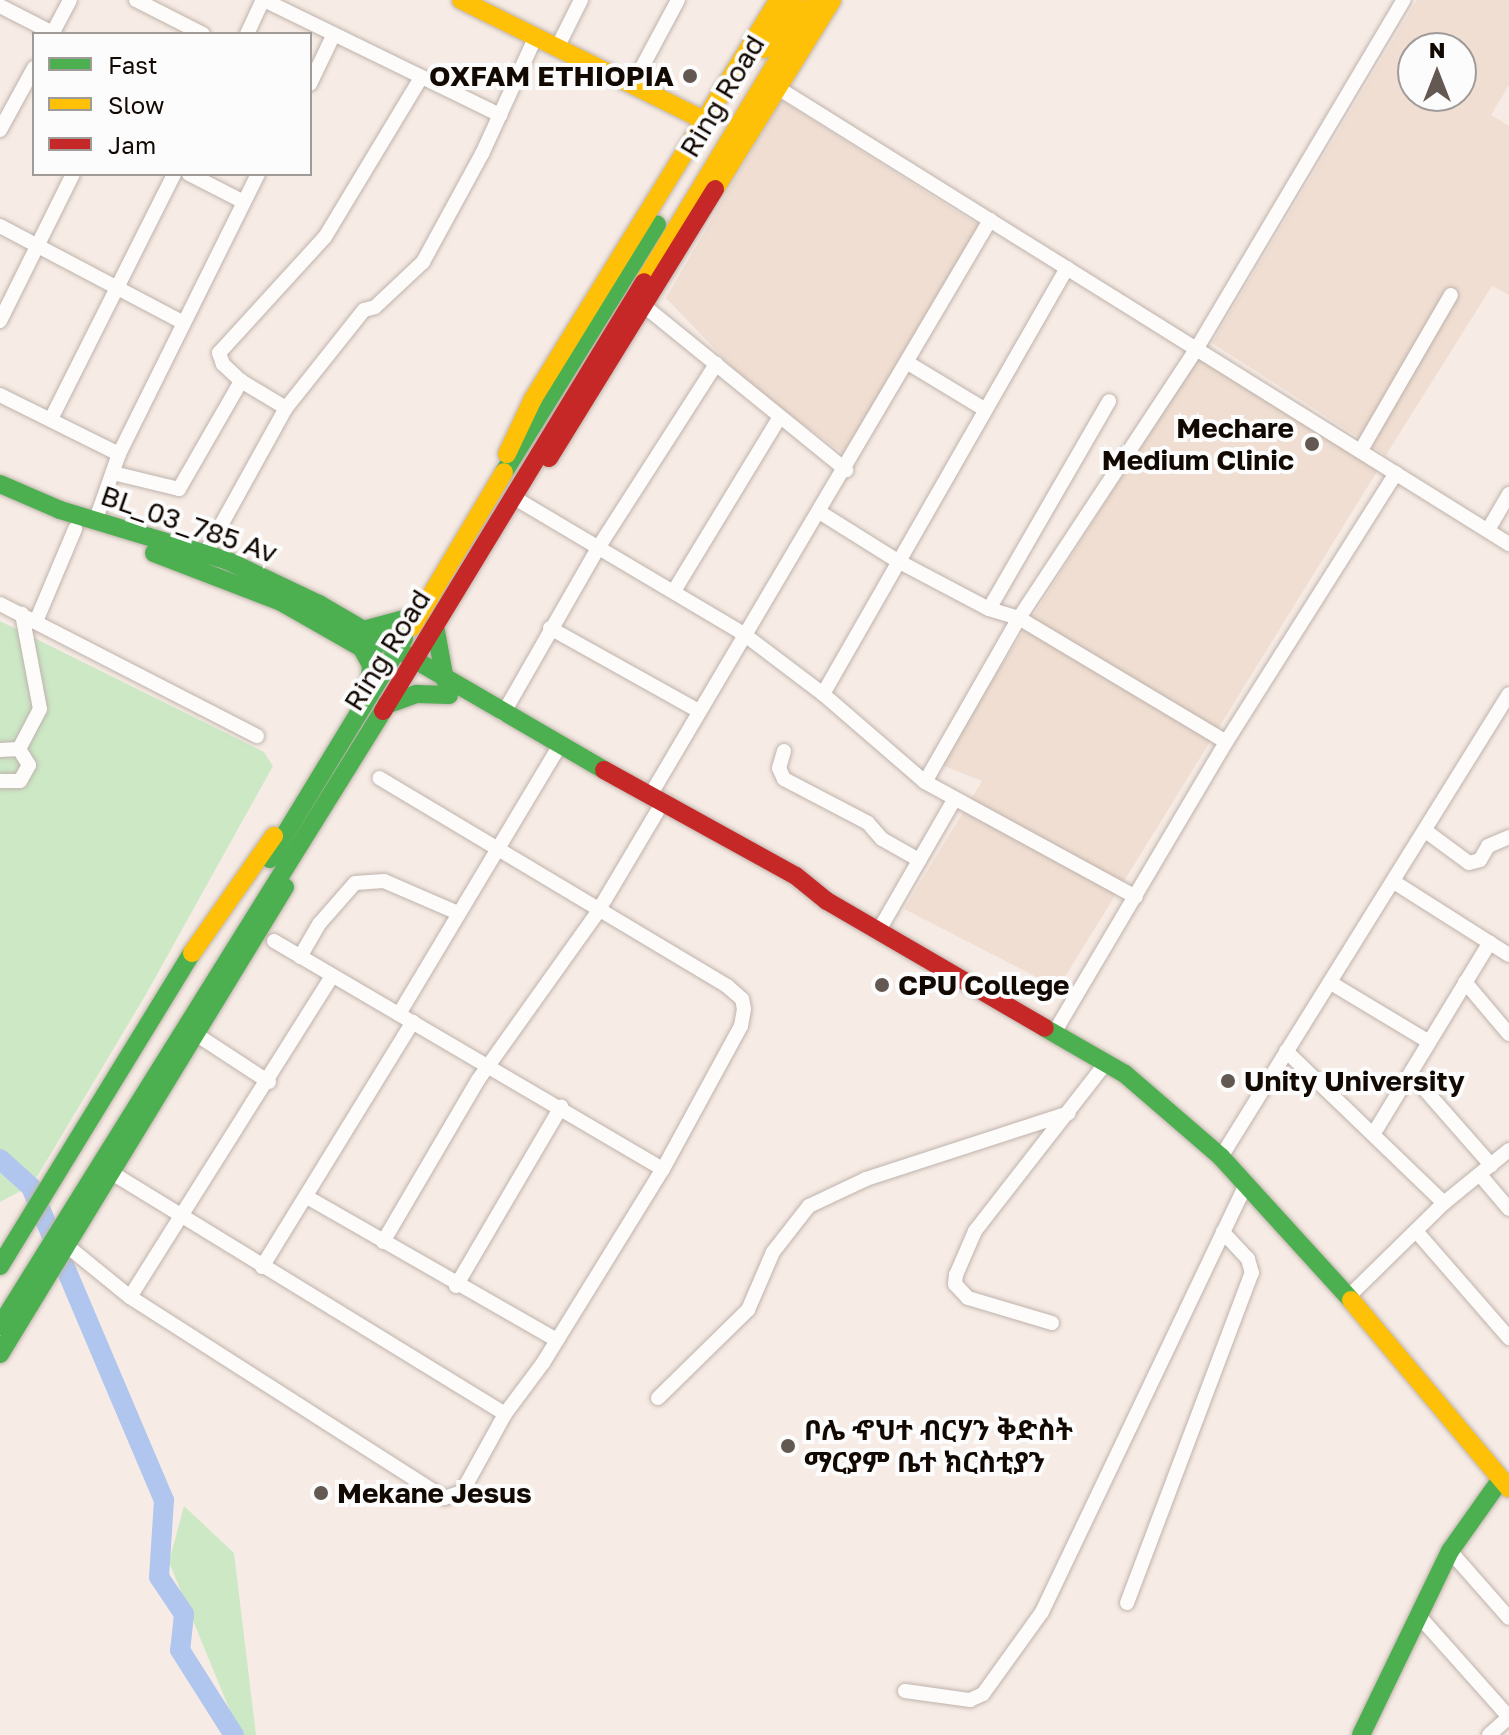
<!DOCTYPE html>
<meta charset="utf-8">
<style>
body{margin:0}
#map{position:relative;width:1509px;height:1735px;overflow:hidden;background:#f7ece5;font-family:"Golos Text","Noto Sans Ethiopic",sans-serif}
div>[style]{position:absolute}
.built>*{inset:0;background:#f0ded2}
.green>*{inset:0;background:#cce8c5}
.river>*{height:20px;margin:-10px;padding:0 10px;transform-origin:10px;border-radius:10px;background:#b0c6ee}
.roads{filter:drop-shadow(0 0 2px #beb3ac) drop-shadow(0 0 2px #beb3ac)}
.street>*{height:14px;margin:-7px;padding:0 7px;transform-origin:7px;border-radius:7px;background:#fefcfb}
.fast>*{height:18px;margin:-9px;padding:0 9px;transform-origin:9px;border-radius:9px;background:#4caf50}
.slow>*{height:18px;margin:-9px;padding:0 9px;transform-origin:9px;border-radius:9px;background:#ffc107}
.jam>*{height:18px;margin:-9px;padding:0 9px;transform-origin:9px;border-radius:9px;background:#c62828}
.dots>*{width:22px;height:22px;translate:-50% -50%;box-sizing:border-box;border:4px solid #fcfcfc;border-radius:50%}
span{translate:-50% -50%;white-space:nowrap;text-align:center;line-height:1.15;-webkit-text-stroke:8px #fcfcfc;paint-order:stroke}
.poi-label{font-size:28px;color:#130903;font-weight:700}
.right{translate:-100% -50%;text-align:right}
.left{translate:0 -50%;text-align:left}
.street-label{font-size:28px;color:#130903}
.legend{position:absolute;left:32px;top:32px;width:280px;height:144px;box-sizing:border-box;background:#fcfcfc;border:2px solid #9f9b98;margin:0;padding:10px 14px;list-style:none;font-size:24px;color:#130903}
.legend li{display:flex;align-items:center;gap:16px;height:40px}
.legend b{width:40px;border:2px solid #9f9b98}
.north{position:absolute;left:1397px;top:32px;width:80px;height:80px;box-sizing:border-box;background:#fcfcfc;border:2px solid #9f9b98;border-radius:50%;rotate:0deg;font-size:22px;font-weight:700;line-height:32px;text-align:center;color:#130903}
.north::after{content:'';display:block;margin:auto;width:28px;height:36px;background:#635852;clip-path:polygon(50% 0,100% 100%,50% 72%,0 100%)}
</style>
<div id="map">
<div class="built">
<div style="clip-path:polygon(evenodd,1417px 0,1509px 0,1509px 85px,1491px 115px,1509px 126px,1509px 295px,1492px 286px,1386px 455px,1212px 343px,1417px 0,1413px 48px,1461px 48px,1461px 96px,1413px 96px,1413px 48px)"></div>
<div style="clip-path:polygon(781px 100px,981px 227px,843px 453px,752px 388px,666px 298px)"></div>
<div style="clip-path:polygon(1198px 357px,1378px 470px,1058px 988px,904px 909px,982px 781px,939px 764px)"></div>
</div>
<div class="green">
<div style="clip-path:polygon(0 621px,264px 752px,273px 766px,145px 996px,32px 1185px,0 1202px)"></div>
<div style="clip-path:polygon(184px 1506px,234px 1553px,256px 1735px,240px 1735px,169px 1562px)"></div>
</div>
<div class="river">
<div style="left:0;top:1159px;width:42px;rotate:42.1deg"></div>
<div style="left:31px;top:1187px;width:340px;rotate:67deg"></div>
<div style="left:164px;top:1500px;width:77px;rotate:93.7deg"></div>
<div style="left:159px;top:1577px;width:45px;rotate:56deg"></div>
<div style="left:184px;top:1614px;width:36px;rotate:96deg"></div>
<div style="left:180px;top:1650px;width:101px;rotate:57.6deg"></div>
</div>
<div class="roads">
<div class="street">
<div style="left:136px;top:0;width:75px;rotate:26.9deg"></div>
<div style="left:264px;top:0;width:263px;rotate:26deg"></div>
<div style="left:0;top:6px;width:62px;rotate:27deg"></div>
<div style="left:52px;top:34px;width:38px;rotate:-62deg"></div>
<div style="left:247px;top:34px;width:38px;rotate:-65deg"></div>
<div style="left:557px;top:48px;width:54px;rotate:-63.4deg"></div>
<div style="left:310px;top:84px;width:55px;rotate:-64.4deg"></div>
<div style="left:633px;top:84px;width:95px;rotate:-61.8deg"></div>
<div style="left:778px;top:88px;width:862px;rotate:31.96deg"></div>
<div style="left:0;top:130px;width:71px;rotate:-61.3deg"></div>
<div style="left:189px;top:174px;width:59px;rotate:27deg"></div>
<div style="left:0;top:226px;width:206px;rotate:27.8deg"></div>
<div style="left:643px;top:305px;width:262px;rotate:39.1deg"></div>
<div style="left:0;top:321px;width:164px;rotate:-63.6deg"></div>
<div style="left:908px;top:363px;width:89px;rotate:31.2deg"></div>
<div style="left:0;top:395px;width:133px;rotate:26.4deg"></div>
<div style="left:286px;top:408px;width:52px;rotate:-149deg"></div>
<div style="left:241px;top:381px;width:25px;rotate:-137deg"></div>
<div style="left:223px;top:364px;width:12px;rotate:-110deg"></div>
<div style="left:219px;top:353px;width:157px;rotate:-47.6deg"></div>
<div style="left:325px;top:237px;width:186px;rotate:-58.9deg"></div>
<div style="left:51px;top:419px;width:274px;rotate:-63.3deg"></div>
<div style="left:1361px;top:450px;width:179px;rotate:-59.9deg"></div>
<div style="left:113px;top:473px;width:68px;rotate:13.6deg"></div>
<div style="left:179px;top:489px;width:125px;rotate:-60.1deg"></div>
<div style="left:513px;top:497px;width:270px;rotate:30.7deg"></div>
<div style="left:745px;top:635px;width:98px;rotate:37.1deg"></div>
<div style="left:823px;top:694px;width:135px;rotate:40.8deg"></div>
<div style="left:925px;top:782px;width:240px;rotate:28.6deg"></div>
<div style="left:821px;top:513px;width:89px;rotate:32.1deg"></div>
<div style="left:896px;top:560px;width:105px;rotate:27.8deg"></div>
<div style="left:989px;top:609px;width:31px;rotate:17deg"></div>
<div style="left:1019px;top:618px;width:241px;rotate:30.9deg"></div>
<div style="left:95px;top:522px;width:72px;rotate:-70.6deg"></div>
<div style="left:119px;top:454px;width:313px;rotate:-63.6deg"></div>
<div style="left:1488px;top:530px;width:42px;rotate:-59.7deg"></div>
<div style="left:205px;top:554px;width:167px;rotate:-61deg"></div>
<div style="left:286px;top:408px;width:125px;rotate:-51.5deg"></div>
<div style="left:364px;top:310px;width:11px;rotate:-15deg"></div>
<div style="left:375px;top:307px;width:66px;rotate:-43.2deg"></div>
<div style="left:423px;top:262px;width:123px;rotate:-61.4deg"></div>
<div style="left:482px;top:154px;width:128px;rotate:-65.4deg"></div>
<div style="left:674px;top:591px;width:202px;rotate:-58.7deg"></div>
<div style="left:0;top:604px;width:289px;rotate:27.2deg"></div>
<div style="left:989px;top:609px;width:240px;rotate:-60deg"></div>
<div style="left:37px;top:619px;width:98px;rotate:-67.1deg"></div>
<div style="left:550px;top:628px;width:168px;rotate:29.2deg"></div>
<div style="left:823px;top:694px;width:491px;rotate:-60.2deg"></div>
<div style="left:503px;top:714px;width:191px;rotate:-60.2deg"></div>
<div style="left:598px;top:548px;width:219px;rotate:-57.3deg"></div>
<div style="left:19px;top:749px;width:45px;rotate:-62.3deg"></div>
<div style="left:40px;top:709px;width:97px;rotate:-100.7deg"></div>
<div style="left:0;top:750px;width:19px;rotate:-3deg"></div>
<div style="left:19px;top:749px;width:19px;rotate:58deg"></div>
<div style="left:29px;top:765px;width:18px;rotate:119deg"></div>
<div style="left:20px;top:781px;width:20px;rotate:180deg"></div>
<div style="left:784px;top:751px;width:18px;rotate:106deg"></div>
<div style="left:779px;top:768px;width:12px;rotate:66deg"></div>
<div style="left:784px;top:779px;width:95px;rotate:27.6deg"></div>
<div style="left:868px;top:823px;width:21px;rotate:49deg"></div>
<div style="left:882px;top:839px;width:43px;rotate:29.6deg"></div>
<div style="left:925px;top:782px;width:189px;rotate:-60.2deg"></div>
<div style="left:1019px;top:618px;width:323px;rotate:-56.6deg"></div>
<div style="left:1197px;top:348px;width:405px;rotate:-59.3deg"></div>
<div style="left:651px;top:794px;width:667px;rotate:-59.43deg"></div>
<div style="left:1427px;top:832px;width:52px;rotate:36.4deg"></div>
<div style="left:1469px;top:863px;width:11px;rotate:-15deg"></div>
<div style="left:1480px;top:860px;width:16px;rotate:-60deg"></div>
<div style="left:1488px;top:846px;width:23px;rotate:-23deg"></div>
<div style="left:1394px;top:882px;width:136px;rotate:32.4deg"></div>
<div style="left:878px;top:932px;width:152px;rotate:-60.1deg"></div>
<div style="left:274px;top:941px;width:451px;rotate:30.4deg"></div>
<div style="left:300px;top:957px;width:39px;rotate:-60deg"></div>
<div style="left:320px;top:923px;width:53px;rotate:-48.8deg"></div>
<div style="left:355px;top:883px;width:29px;rotate:-4deg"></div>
<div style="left:384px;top:881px;width:81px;rotate:23.4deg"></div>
<div style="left:1465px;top:982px;width:68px;rotate:49.8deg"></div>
<div style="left:1331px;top:983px;width:114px;rotate:31deg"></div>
<div style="left:399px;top:1014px;width:304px;rotate:-59.1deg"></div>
<div style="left:1054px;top:1033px;width:338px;rotate:-59.4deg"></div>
<div style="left:1226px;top:742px;width:318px;rotate:-57.7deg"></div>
<div style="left:197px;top:1035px;width:86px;rotate:33.1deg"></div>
<div style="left:1286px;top:1051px;width:219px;rotate:43.9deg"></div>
<div style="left:1412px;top:1075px;width:120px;rotate:48.7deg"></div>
<div style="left:1374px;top:1133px;width:223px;rotate:-58.7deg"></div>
<div style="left:1221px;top:1157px;width:545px;rotate:-58.12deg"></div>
<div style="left:112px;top:1173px;width:461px;rotate:31.5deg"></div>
<div style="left:1481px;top:1176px;width:43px;rotate:49.7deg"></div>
<div style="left:307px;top:1197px;width:288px;rotate:29.8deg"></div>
<div style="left:1416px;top:1231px;width:142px;rotate:49deg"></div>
<div style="left:383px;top:1242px;width:188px;rotate:-59.6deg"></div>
<div style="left:478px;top:1080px;width:205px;rotate:-54.5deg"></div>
<div style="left:597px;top:913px;width:117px;rotate:-59.3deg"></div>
<div style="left:66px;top:1245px;width:82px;rotate:39.1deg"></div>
<div style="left:130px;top:1297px;width:373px;rotate:32.6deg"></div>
<div style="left:444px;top:1498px;width:19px;rotate:-18deg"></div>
<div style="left:462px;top:1492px;width:89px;rotate:-61.1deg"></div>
<div style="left:505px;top:1414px;width:64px;rotate:-53.3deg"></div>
<div style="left:543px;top:1363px;width:228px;rotate:-58.3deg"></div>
<div style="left:663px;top:1169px;width:163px;rotate:-61.4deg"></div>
<div style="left:741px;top:1026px;width:17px;rotate:-80deg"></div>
<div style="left:744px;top:1009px;width:10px;rotate:-101deg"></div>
<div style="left:742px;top:999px;width:20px;rotate:-139deg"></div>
<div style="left:727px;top:986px;width:405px;rotate:-149.1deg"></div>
<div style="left:262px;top:1267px;width:288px;rotate:-58.4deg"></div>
<div style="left:456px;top:1286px;width:208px;rotate:-59.6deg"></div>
<div style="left:130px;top:1297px;width:379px;rotate:-57.8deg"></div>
<div style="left:1347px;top:1298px;width:136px;rotate:-44.4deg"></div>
<div style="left:1444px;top:1203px;width:84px;rotate:-39.2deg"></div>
<div style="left:1052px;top:1323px;width:88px;rotate:-163.4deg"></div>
<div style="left:968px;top:1298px;width:19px;rotate:-133deg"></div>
<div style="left:955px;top:1284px;width:9px;rotate:-84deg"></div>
<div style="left:956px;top:1275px;width:48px;rotate:-66.6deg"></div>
<div style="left:975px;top:1231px;width:213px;rotate:-52.1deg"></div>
<div style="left:658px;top:1398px;width:126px;rotate:-44.4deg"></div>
<div style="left:748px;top:1310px;width:63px;rotate:-66.7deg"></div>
<div style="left:773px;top:1252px;width:58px;rotate:-52deg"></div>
<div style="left:809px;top:1206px;width:63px;rotate:-25.3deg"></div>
<div style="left:866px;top:1179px;width:213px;rotate:-18deg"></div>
<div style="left:1450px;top:1551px;width:89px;rotate:48.6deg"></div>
<div style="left:1127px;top:1603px;width:353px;rotate:-69.3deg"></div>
<div style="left:1252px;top:1273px;width:15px;rotate:-106deg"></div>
<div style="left:1248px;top:1259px;width:37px;rotate:-133deg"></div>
<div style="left:1419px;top:1616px;width:135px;rotate:48.3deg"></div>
<div style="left:905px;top:1691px;width:66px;rotate:7.9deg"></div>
<div style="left:970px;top:1700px;width:14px;rotate:-25deg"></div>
<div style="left:983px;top:1694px;width:101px;rotate:-54.3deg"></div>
<div style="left:1042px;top:1612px;width:475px;rotate:-64.5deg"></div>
<div style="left:1489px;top:1735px;width:27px;rotate:-42deg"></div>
</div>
<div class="fast">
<div style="left:504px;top:472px;width:291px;rotate:-58.3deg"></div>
<div style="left:0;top:484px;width:65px;rotate:23.4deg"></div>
<div style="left:60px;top:510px;width:173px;rotate:16.8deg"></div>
<div style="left:226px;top:560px;width:103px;rotate:25.3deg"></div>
<div style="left:319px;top:604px;width:330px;rotate:30.2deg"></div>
<div style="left:154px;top:553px;width:136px;rotate:21.1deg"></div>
<div style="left:281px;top:602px;width:107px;rotate:29.7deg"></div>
<div style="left:435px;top:626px;width:55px;rotate:79.5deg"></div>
<div style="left:367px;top:629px;width:54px;rotate:-15.1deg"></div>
<div style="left:361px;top:647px;width:21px;rotate:61deg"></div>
<div style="left:371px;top:665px;width:29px;rotate:94deg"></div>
<div style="left:386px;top:705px;width:33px;rotate:-20deg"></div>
<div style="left:417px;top:694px;width:32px;rotate:2deg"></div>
<div style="left:270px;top:859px;width:258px;rotate:-58.7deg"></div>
<div style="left:1045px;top:1028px;width:92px;rotate:29.9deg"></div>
<div style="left:1125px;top:1074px;width:127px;rotate:40.8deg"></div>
<div style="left:1221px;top:1157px;width:193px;rotate:47.7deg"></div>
<div style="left:0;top:1266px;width:367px;rotate:-58.5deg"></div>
<div style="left:0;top:1326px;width:725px;rotate:-58.09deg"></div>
<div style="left:0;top:1354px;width:547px;rotate:-58.61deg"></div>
<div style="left:1361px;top:1735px;width:204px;rotate:-64.2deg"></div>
<div style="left:1450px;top:1551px;width:88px;rotate:-54.7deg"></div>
</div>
<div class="slow">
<div style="left:461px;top:0;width:271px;rotate:26.3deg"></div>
<div style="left:764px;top:49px;width:57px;rotate:-58.5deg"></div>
<div style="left:715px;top:189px;width:222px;rotate:-58.2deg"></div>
<div style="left:644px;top:282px;width:329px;rotate:-58.9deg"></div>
<div style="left:507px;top:454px;width:61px;rotate:-64.7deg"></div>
<div style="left:533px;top:399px;width:468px;rotate:-58.4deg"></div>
<div style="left:412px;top:627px;width:180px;rotate:-59.3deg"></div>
<div style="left:192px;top:953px;width:143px;rotate:-55deg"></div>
<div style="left:1351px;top:1300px;width:246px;rotate:50deg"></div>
</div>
<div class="jam">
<div style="left:549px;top:458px;width:316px;rotate:-58.3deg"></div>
<div style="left:383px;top:711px;width:502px;rotate:-58.68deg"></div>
<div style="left:604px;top:770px;width:219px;rotate:28.9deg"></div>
<div style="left:796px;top:876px;width:40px;rotate:39deg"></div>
<div style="left:827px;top:901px;width:252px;rotate:30.2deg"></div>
</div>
</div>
<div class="dots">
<div style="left:690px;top:76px;background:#635852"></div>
<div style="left:1312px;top:444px;background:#635852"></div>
<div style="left:882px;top:985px;background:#635852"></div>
<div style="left:1228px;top:1081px;background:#635852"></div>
<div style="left:788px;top:1446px;background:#635852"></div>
<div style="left:321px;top:1493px;background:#635852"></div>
</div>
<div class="poi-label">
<span class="right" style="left:674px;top:76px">OXFAM ETHIOPIA</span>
<span class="right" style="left:1294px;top:444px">Mechare<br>Medium Clinic</span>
<span class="left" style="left:898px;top:985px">CPU College</span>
<span class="left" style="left:1244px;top:1081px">Unity University</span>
<span class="left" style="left:804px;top:1446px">ቦሌ ኆህተ ብርሃን ቅድስት<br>ማርያም ቤተ ክርስቲያን</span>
<span class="left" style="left:337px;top:1493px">Mekane Jesus</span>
</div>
<div class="street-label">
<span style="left:722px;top:96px;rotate:-59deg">Ring Road</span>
<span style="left:189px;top:524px;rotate:19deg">BL_03_785 Av</span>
<span style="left:387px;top:650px;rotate:-58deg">Ring Road</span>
</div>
<ul class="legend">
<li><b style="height:10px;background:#4caf50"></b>Fast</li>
<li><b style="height:10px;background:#ffc107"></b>Slow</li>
<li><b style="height:10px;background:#c62828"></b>Jam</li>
</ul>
<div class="north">N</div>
</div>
